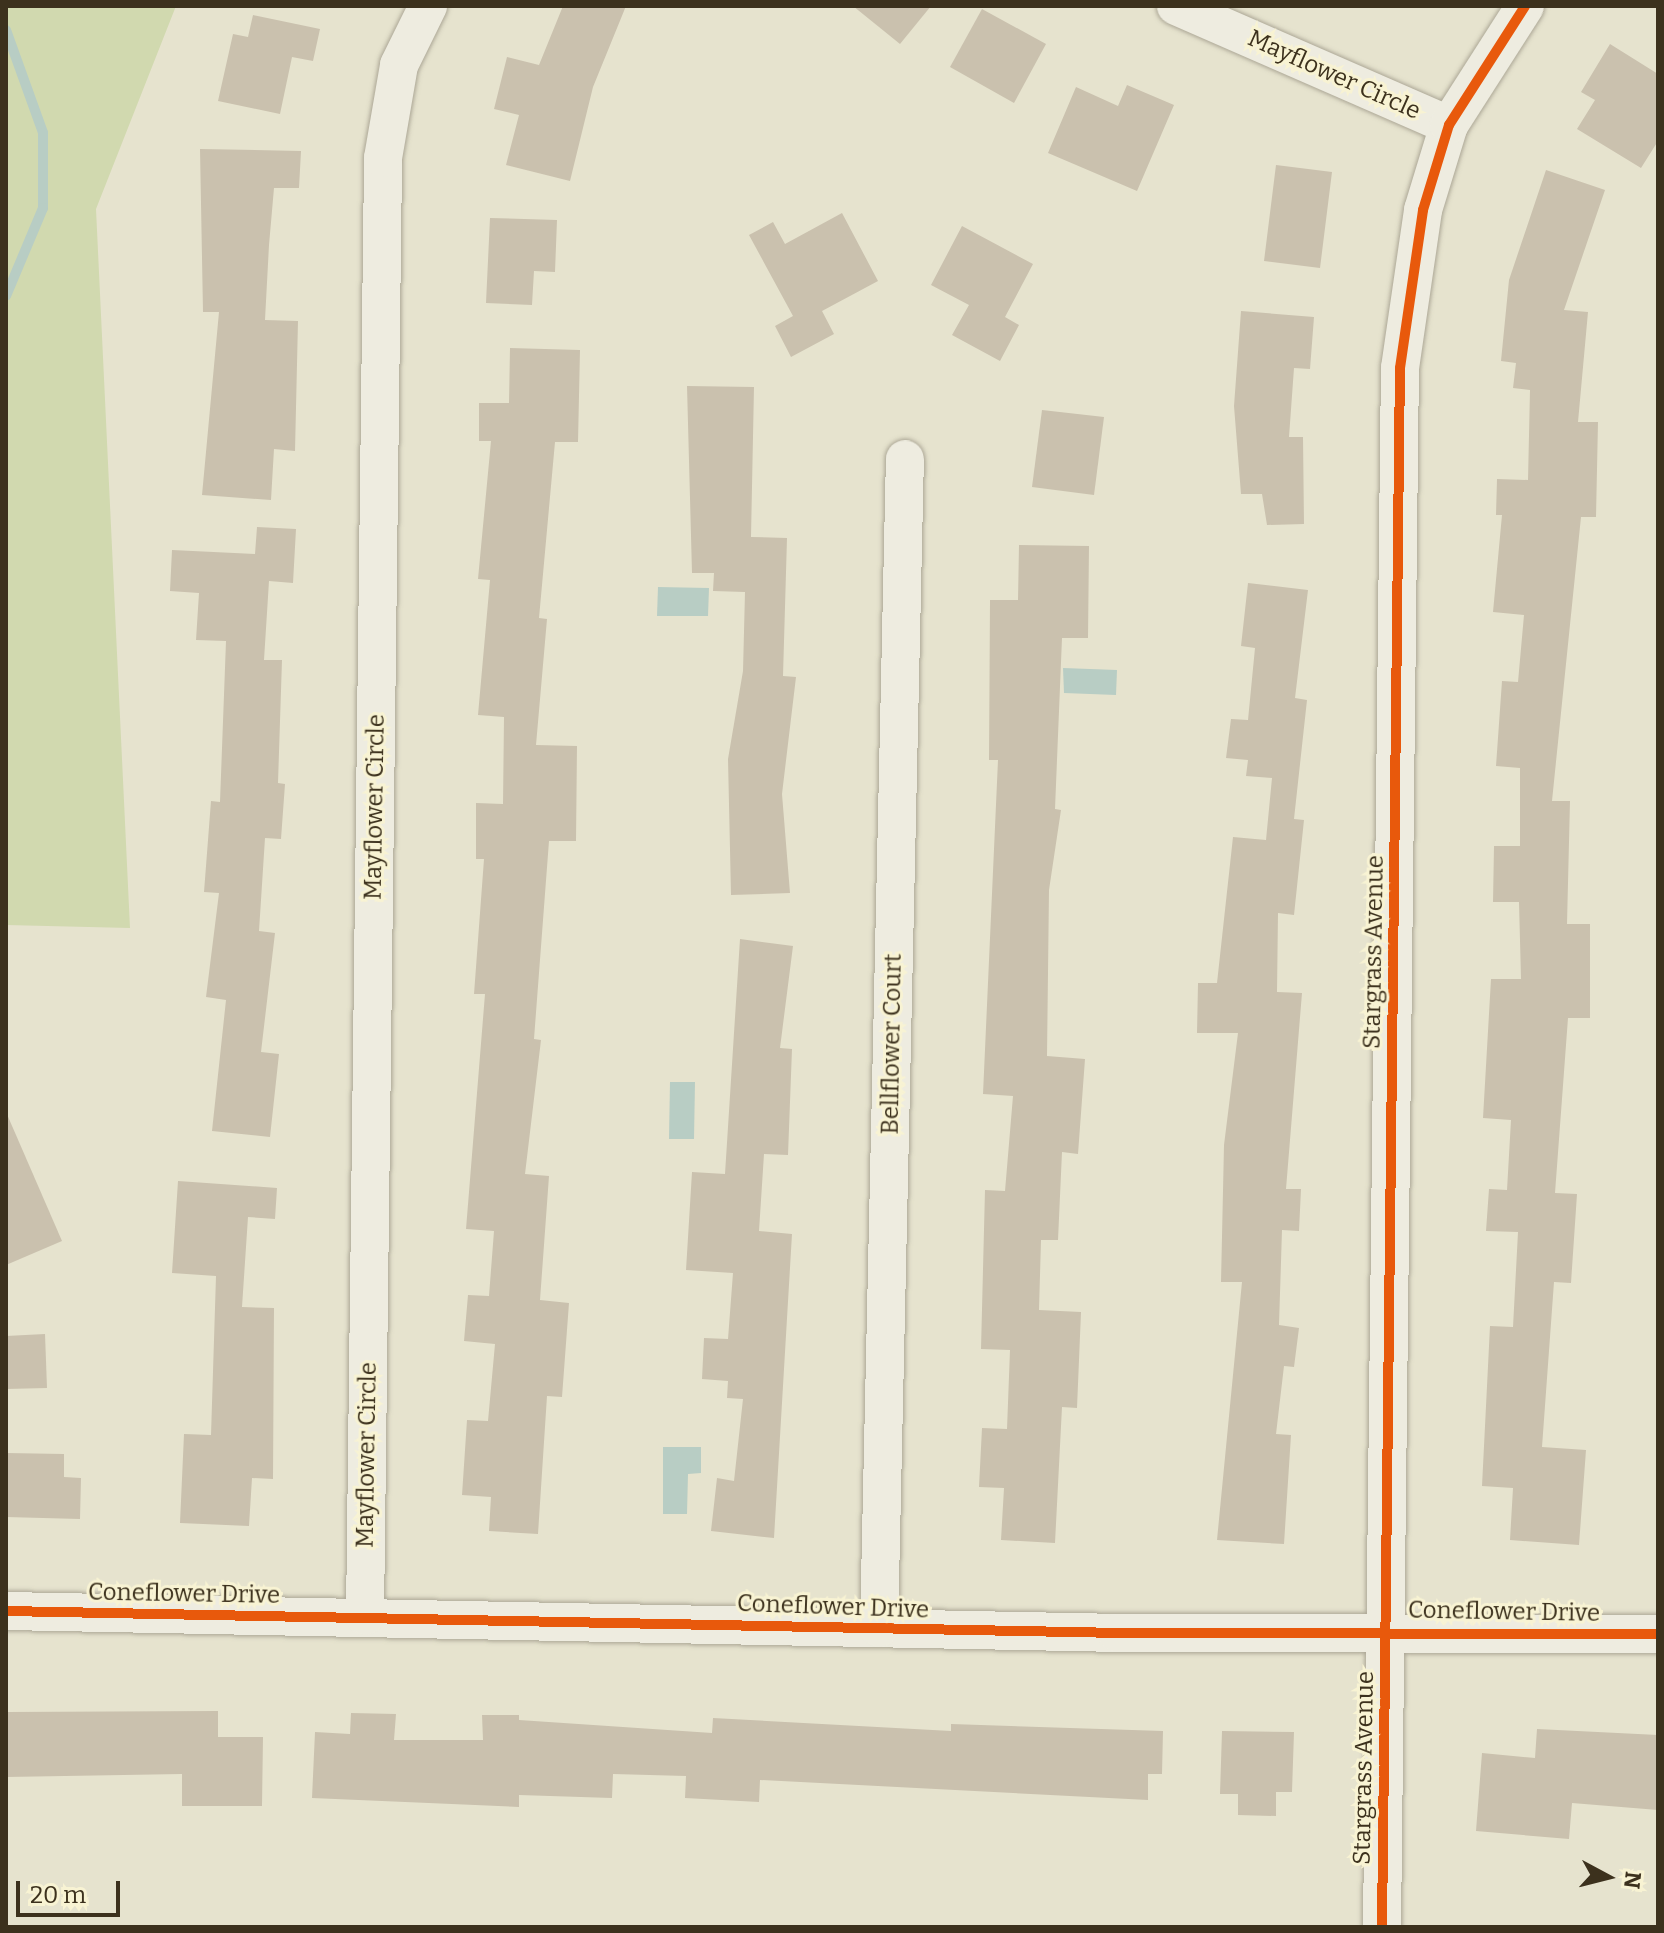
<!DOCTYPE html>
<style>
body{margin:0}
#map{position:relative;width:1664px;height:1933px;overflow:hidden;background:#e6e3ce;font-family:Bitter,serif}
div>[style]{position:absolute}
.green>*{inset:0;background:#d1d9af}
.water>*{inset:0;background:#b8cdc4}
.stream>*{height:10px;margin:-5px;padding:0 5px;transform-origin:5px;border-radius:5px;background:#b8cdc4}
.building>*{inset:0;background:#cac1ae}
.roads{filter:drop-shadow(0 0 2px #aca796) drop-shadow(0 0 2px #aca796)}
.street>*{height:38px;margin:-19px;padding:0 19px;transform-origin:19px;border-radius:19px;background:#eeece0}
.cycleway>*{height:10px;margin:-5px;padding:0 5px;transform-origin:5px;border-radius:5px;background:#e8590c}
span{translate:-50% -50%;white-space:nowrap;text-align:center;line-height:1.15;-webkit-text-stroke:6px #f8f3d3;paint-order:stroke}
.street-label{font-size:24px;color:#3c311d}
.frame{position:absolute;inset:0;border:8px solid #3c311d;pointer-events:none}
.north{position:absolute;left:1568px;top:1837px;width:80px;height:80px;-webkit-text-stroke:6px #f8f3d3;paint-order:stroke;rotate:97deg;font-size:22px;font-weight:700;line-height:32px;text-align:center;color:#3c311d}
.north::after{content:'';display:block;margin:auto;width:28px;height:36px;background:#3c311d;clip-path:polygon(50% 0,100% 100%,50% 72%,0 100%)}
.scale{position:absolute;left:16px;top:1881px;width:104px;height:36px;box-sizing:border-box;border:4px solid #3c311d;border-top:0;padding-left:10px;font-size:24px;line-height:28px;white-space:nowrap;color:#3c311d;-webkit-text-stroke:6px #f8f3d3;paint-order:stroke}
</style>
<div id="map">
<div class="green">
<div style="clip-path:polygon(6px 6px,176px 6px,96px 209px,130px 928px,6px 925px)"></div>
</div>
<div class="water">
<div style="clip-path:polygon(658px 587px,709px 588px,708px 616px,657px 616px)"></div>
<div style="clip-path:polygon(1063px 668px,1117px 670px,1116px 695px,1064px 693px)"></div>
<div style="clip-path:polygon(670px 1082px,695px 1082px,694px 1139px,669px 1139px)"></div>
<div style="clip-path:polygon(663px 1447px,701px 1447px,701px 1473px,688px 1474px,687px 1514px,663px 1514px)"></div>
</div>
<div class="stream">
<div style="left:6px;top:30px;width:109px;rotate:70.2deg"></div>
<div style="left:43px;top:133px;width:75px;rotate:90deg"></div>
<div style="left:43px;top:208px;width:95px;rotate:112.8deg"></div>
</div>
<div class="building">
<div style="clip-path:polygon(563px 6px,626px 6px,593px 87px,570px 181px,506px 165px,519px 115px,494px 109px,507px 57px,539px 65px)"></div>
<div style="clip-path:polygon(853px 6px,931px 6px,900px 44px)"></div>
<div style="clip-path:polygon(982px 9px,1046px 44px,1014px 103px,950px 67px)"></div>
<div style="clip-path:polygon(253px 15px,320px 29px,313px 61px,292px 57px,280px 114px,218px 101px,233px 34px,248px 37px)"></div>
<div style="clip-path:polygon(1610px 44px,1658px 74px,1658px 141px,1641px 168px,1577px 129px,1595px 100px,1581px 92px)"></div>
<div style="clip-path:polygon(1127px 85px,1174px 105px,1137px 191px,1048px 153px,1076px 87px,1118px 106px)"></div>
<div style="clip-path:polygon(200px 149px,301px 151px,299px 188px,274px 188px,269px 245px,265px 320px,298px 321px,295px 451px,274px 449px,271px 500px,202px 495px,219px 312px,203px 312px)"></div>
<div style="clip-path:polygon(1276px 165px,1332px 172px,1320px 268px,1264px 261px)"></div>
<div style="clip-path:polygon(1546px 170px,1605px 190px,1564px 310px,1588px 312px,1578px 422px,1598px 422px,1596px 517px,1581px 517px,1552px 801px,1570px 801px,1567px 924px,1590px 924px,1590px 1018px,1568px 1018px,1555px 1193px,1577px 1194px,1571px 1283px,1554px 1282px,1542px 1447px,1586px 1450px,1579px 1545px,1510px 1540px,1513px 1488px,1482px 1486px,1490px 1326px,1513px 1327px,1518px 1232px,1486px 1231px,1489px 1189px,1507px 1190px,1511px 1120px,1483px 1118px,1491px 979px,1521px 979px,1519px 902px,1493px 902px,1494px 846px,1520px 846px,1520px 768px,1496px 766px,1502px 681px,1518px 682px,1524px 615px,1493px 612px,1502px 515px,1496px 515px,1497px 479px,1528px 480px,1530px 390px,1513px 388px,1516px 363px,1501px 361px,1509px 280px)"></div>
<div style="clip-path:polygon(842px 213px,878px 281px,822px 311px,834px 334px,791px 357px,775px 326px,793px 316px,749px 235px,773px 222px,785px 244px)"></div>
<div style="clip-path:polygon(490px 218px,557px 220px,555px 272px,534px 271px,532px 305px,486px 303px)"></div>
<div style="clip-path:polygon(962px 226px,1033px 264px,1005px 317px,1019px 325px,1000px 361px,952px 335px,969px 305px,931px 285px)"></div>
<div style="clip-path:polygon(1241px 311px,1314px 317px,1310px 369px,1294px 368px,1289px 437px,1303px 437px,1304px 524px,1267px 525px,1262px 494px,1241px 494px,1234px 406px)"></div>
<div style="clip-path:polygon(510px 348px,580px 350px,578px 442px,555px 442px,539px 618px,547px 619px,536px 745px,577px 746px,576px 841px,549px 841px,534px 1039px,541px 1040px,525px 1174px,549px 1176px,540px 1300px,569px 1303px,562px 1397px,547px 1396px,538px 1534px,489px 1531px,491px 1497px,462px 1495px,467px 1420px,488px 1421px,495px 1344px,464px 1341px,468px 1295px,489px 1296px,494px 1231px,466px 1229px,485px 994px,474px 994px,484px 859px,476px 859px,476px 803px,503px 804px,504px 717px,478px 715px,490px 580px,478px 579px,491px 441px,479px 441px,479px 403px,509px 403px)"></div>
<div style="clip-path:polygon(687px 386px,754px 387px,751px 537px,787px 538px,783px 676px,796px 677px,782px 794px,790px 893px,731px 895px,728px 759px,743px 671px,745px 592px,713px 591px,714px 573px,692px 573px)"></div>
<div style="clip-path:polygon(1042px 410px,1104px 417px,1094px 495px,1032px 487px)"></div>
<div style="clip-path:polygon(257px 527px,296px 529px,293px 583px,269px 581px,264px 660px,282px 660px,278px 783px,285px 784px,281px 839px,265px 838px,259px 931px,275px 933px,261px 1052px,279px 1054px,270px 1137px,212px 1131px,226px 1000px,206px 997px,219px 893px,204px 892px,211px 801px,220px 802px,226px 641px,196px 640px,199px 593px,170px 591px,172px 550px,255px 554px)"></div>
<div style="clip-path:polygon(1019px 545px,1089px 546px,1088px 638px,1062px 638px,1055px 809px,1061px 810px,1049px 890px,1047px 1056px,1085px 1059px,1078px 1154px,1062px 1152px,1058px 1240px,1041px 1240px,1039px 1310px,1081px 1312px,1077px 1408px,1062px 1407px,1055px 1543px,1001px 1540px,1004px 1488px,979px 1487px,982px 1428px,1007px 1429px,1010px 1350px,981px 1349px,985px 1190px,1005px 1191px,1013px 1096px,983px 1094px,998px 760px,989px 760px,990px 600px,1018px 600px)"></div>
<div style="clip-path:polygon(1248px 583px,1308px 590px,1295px 698px,1307px 700px,1294px 819px,1304px 820px,1294px 915px,1278px 913px,1277px 992px,1302px 993px,1286px 1189px,1301px 1189px,1299px 1231px,1282px 1230px,1279px 1325px,1299px 1328px,1294px 1367px,1284px 1366px,1276px 1434px,1291px 1435px,1284px 1544px,1217px 1540px,1242px 1282px,1221px 1282px,1224px 1145px,1238px 1033px,1197px 1033px,1198px 983px,1217px 983px,1233px 837px,1266px 840px,1272px 778px,1246px 776px,1248px 760px,1226px 758px,1231px 719px,1248px 720px,1255px 648px,1241px 646px)"></div>
<div style="clip-path:polygon(740px 939px,793px 946px,780px 1048px,792px 1049px,788px 1155px,764px 1154px,759px 1231px,792px 1234px,774px 1538px,711px 1531px,717px 1478px,734px 1481px,743px 1399px,727px 1398px,728px 1381px,702px 1379px,704px 1338px,728px 1339px,733px 1273px,686px 1270px,692px 1172px,725px 1174px)"></div>
<div style="clip-path:polygon(6px 1112px,62px 1241px,6px 1265px)"></div>
<div style="clip-path:polygon(178px 1181px,277px 1188px,275px 1219px,248px 1217px,242px 1307px,274px 1308px,273px 1479px,252px 1478px,249px 1526px,180px 1523px,184px 1434px,211px 1435px,216px 1276px,172px 1273px)"></div>
<div style="clip-path:polygon(45px 1334px,47px 1388px,6px 1389px,6px 1336px)"></div>
<div style="clip-path:polygon(6px 1453px,64px 1454px,64px 1477px,81px 1478px,80px 1519px,6px 1517px)"></div>
<div style="clip-path:polygon(218px 1711px,218px 1737px,263px 1737px,262px 1806px,182px 1806px,182px 1774px,6px 1777px,6px 1712px)"></div>
<div style="clip-path:polygon(351px 1713px,396px 1714px,394px 1740px,483px 1740px,482px 1715px,519px 1715px,519px 1720px,712px 1733px,713px 1718px,951px 1731px,951px 1724px,1163px 1731px,1162px 1774px,1148px 1774px,1148px 1800px,760px 1780px,759px 1802px,685px 1798px,686px 1776px,613px 1774px,612px 1798px,519px 1795px,519px 1807px,312px 1798px,315px 1732px,350px 1734px)"></div>
<div style="clip-path:polygon(1537px 1729px,1658px 1735px,1658px 1810px,1572px 1803px,1569px 1839px,1476px 1831px,1482px 1753px,1535px 1758px)"></div>
<div style="clip-path:polygon(1222px 1731px,1294px 1732px,1292px 1792px,1276px 1792px,1276px 1816px,1238px 1815px,1238px 1794px,1220px 1794px)"></div>
</div>
<div class="roads">
<div class="street">
<div style="left:1176px;top:6px;width:298px;rotate:23.6deg"></div>
<div style="left:6px;top:1611px;width:1111px;rotate:1.13deg"></div>
<div style="left:1117px;top:1633px;width:541px;rotate:0.11deg"></div>
<div style="left:365px;top:1616px;width:1458px;rotate:-89.29deg"></div>
<div style="left:383px;top:158px;width:94px;rotate:-80.2deg"></div>
<div style="left:399px;top:65px;width:66px;rotate:-63.8deg"></div>
<div style="left:879px;top:1628px;width:1169px;rotate:-88.73deg"></div>
<div style="left:1382px;top:1927px;width:1559px;rotate:-89.34deg"></div>
<div style="left:1400px;top:368px;width:160px;rotate:-81.7deg"></div>
<div style="left:1423px;top:210px;width:89px;rotate:-73deg"></div>
<div style="left:1449px;top:125px;width:141px;rotate:-57.4deg"></div>
</div>
</div>
<div class="cycleway">
<div style="left:6px;top:1611px;width:1111px;rotate:1.13deg"></div>
<div style="left:1117px;top:1633px;width:541px;rotate:0.11deg"></div>
<div style="left:1382px;top:1927px;width:1559px;rotate:-89.34deg"></div>
<div style="left:1400px;top:368px;width:160px;rotate:-81.7deg"></div>
<div style="left:1423px;top:210px;width:89px;rotate:-73deg"></div>
<div style="left:1449px;top:125px;width:141px;rotate:-57.4deg"></div>
</div>
<div class="street-label">
<span style="left:1334px;top:75px;rotate:24deg">Mayflower Circle</span>
<span style="left:375px;top:807px;rotate:-89deg">Mayflower Circle</span>
<span style="left:1374px;top:952px;rotate:-89deg">Stargrass Avenue</span>
<span style="left:892px;top:1044px;rotate:-89deg">Bellflower Court</span>
<span style="left:367px;top:1455px;rotate:-89deg">Mayflower Circle</span>
<span style="left:184px;top:1594px;rotate:1deg">Coneflower Drive</span>
<span style="left:833px;top:1607px;rotate:2deg">Coneflower Drive</span>
<span style="left:1504px;top:1612px;rotate:1deg">Coneflower Drive</span>
<span style="left:1364px;top:1768px;rotate:-89deg">Stargrass Avenue</span>
</div>
<div class="frame"></div>
<div class="north">N</div>
<div class="scale">20 m</div>
</div>
